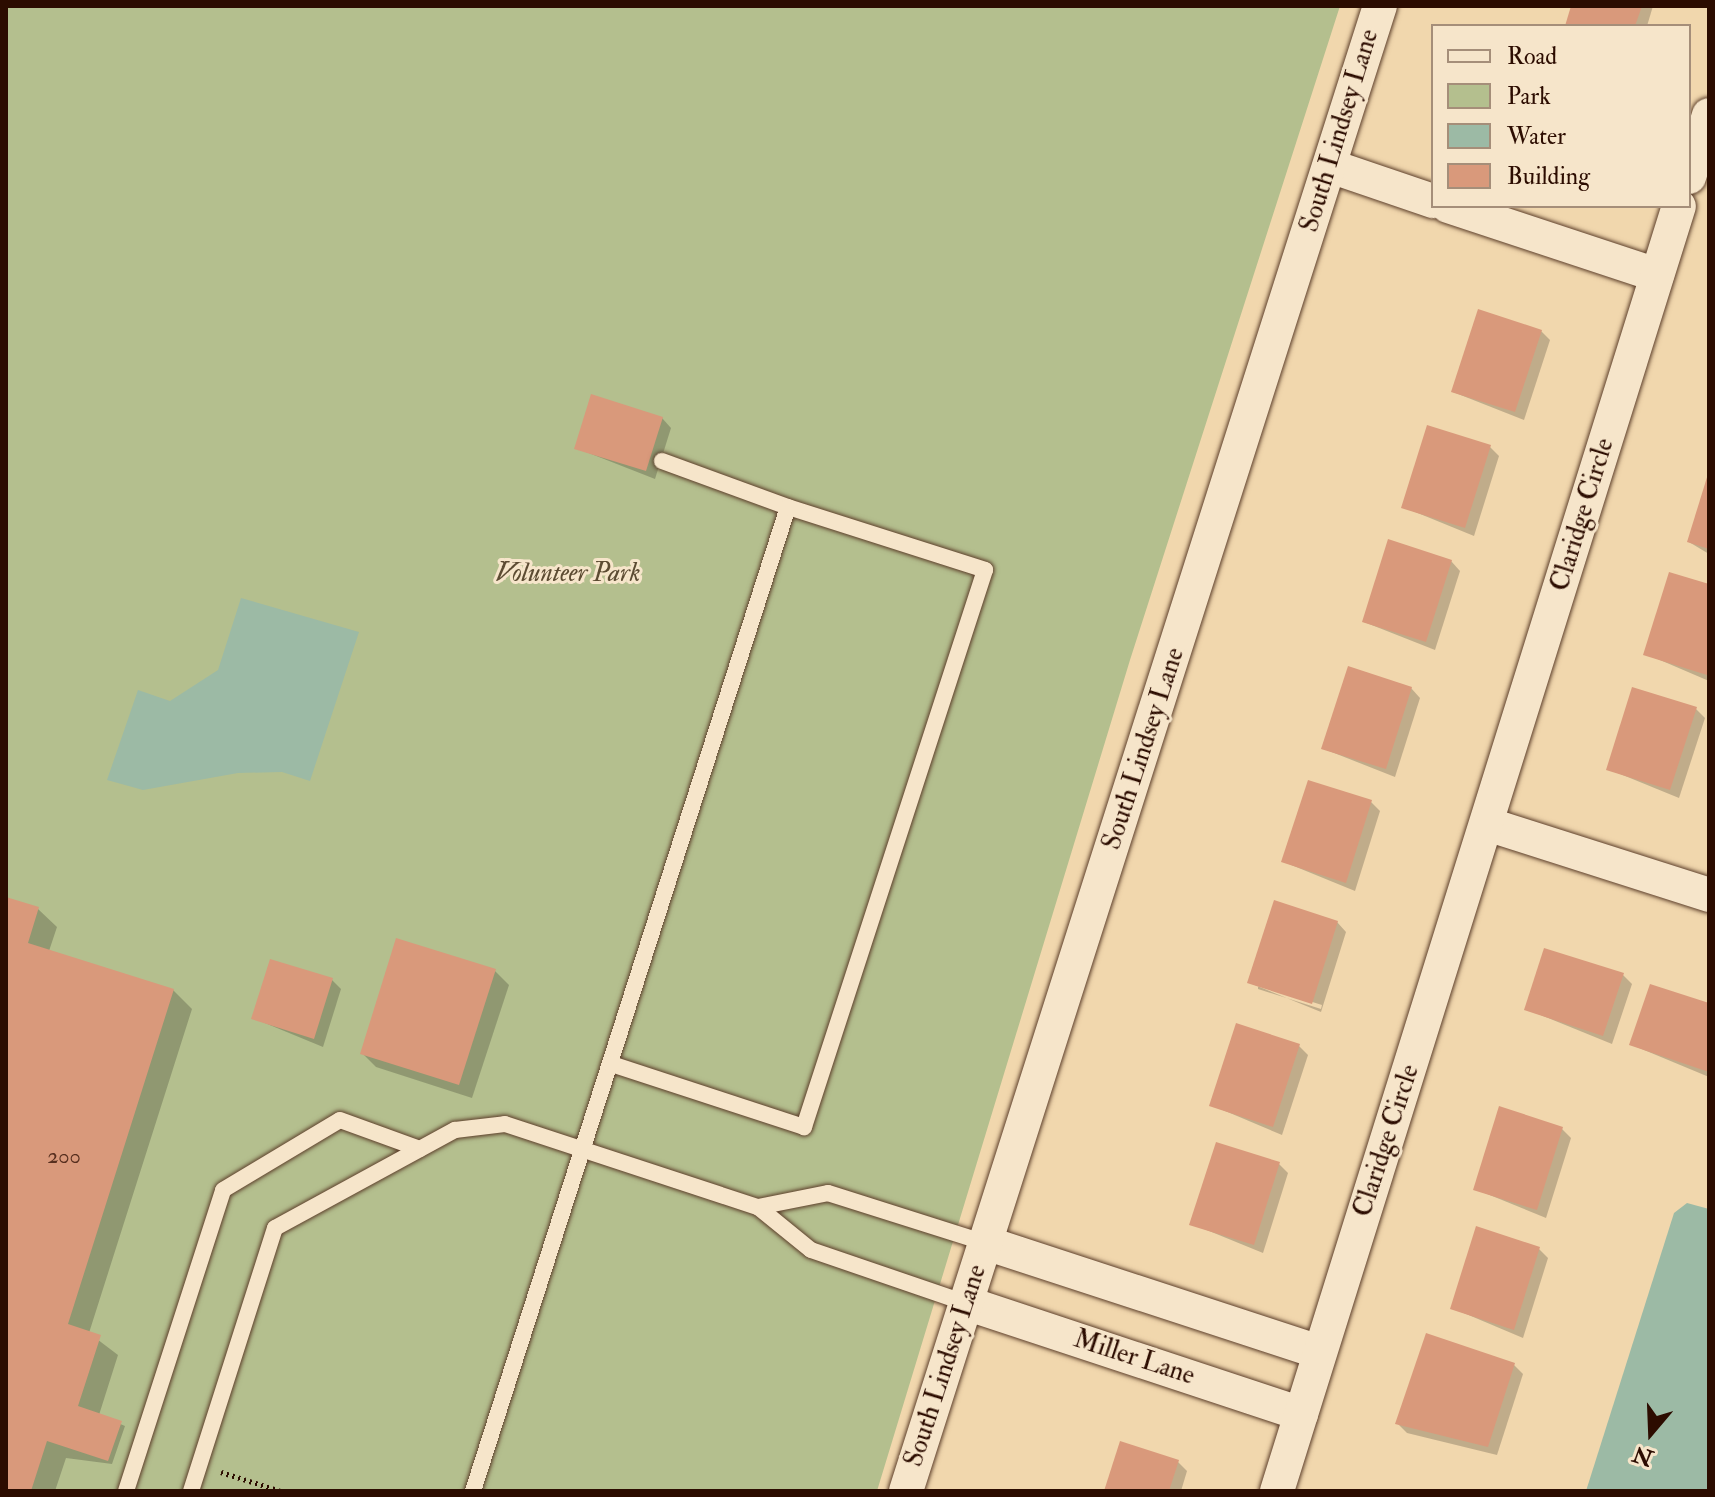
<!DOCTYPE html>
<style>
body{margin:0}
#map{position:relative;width:1715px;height:1497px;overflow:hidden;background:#f1d7ad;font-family:"IM FELL Double Pica",serif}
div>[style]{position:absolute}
.green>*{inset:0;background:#b4bf8e}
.water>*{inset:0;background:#9cbaa5}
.shadow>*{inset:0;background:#0003}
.building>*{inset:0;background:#d9997b}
.path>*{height:5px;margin-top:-2.5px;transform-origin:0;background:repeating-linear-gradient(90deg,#2c0c00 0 2px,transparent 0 6px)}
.roads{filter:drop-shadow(0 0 2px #5d3f2b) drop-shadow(0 0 2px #5d3f2b)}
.service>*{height:16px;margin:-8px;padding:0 8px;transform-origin:8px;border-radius:8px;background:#f6e5ca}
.minor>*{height:34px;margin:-17px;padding:0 17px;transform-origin:17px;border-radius:17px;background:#f6e5ca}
span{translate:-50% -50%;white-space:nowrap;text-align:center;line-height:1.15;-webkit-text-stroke:6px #f6e5ca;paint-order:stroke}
.number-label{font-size:22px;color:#572f1f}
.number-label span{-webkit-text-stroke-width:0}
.street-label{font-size:26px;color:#2c0c00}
.park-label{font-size:26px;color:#5c4b32;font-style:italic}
.frame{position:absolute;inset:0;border:8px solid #2c0c00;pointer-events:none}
.legend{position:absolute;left:1431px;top:24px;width:260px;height:184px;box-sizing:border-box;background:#f6e5ca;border:2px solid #a58e79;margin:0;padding:10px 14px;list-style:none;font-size:24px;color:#2c0c00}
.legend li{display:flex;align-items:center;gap:16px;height:40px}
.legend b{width:40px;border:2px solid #a58e79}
.north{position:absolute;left:1611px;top:1393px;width:80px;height:80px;-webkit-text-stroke:6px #f6e5ca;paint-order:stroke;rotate:199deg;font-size:22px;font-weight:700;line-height:32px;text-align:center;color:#2c0c00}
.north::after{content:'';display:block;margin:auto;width:28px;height:36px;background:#2c0c00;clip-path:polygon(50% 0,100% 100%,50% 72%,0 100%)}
</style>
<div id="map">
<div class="green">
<div style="clip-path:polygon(6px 6px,1340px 6px,1130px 660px,877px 1491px,6px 1491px)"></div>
</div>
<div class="water">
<div style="clip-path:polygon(241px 598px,359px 632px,310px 781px,282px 772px,238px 773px,143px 790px,107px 780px,138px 690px,170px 701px,218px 670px)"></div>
<div style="clip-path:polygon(1687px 1203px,1709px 1209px,1709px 1491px,1586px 1491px,1674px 1213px)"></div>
</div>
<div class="shadow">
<div style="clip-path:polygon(1573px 6px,1653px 6px,1647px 26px,1567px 26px)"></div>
<div style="clip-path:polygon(1541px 331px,1550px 340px,1524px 420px,1453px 392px)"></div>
<div style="clip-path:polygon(662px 418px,671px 428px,655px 479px,576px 448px)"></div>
<div style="clip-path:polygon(1490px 447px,1499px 456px,1474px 536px,1403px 507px)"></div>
<div style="clip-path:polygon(1709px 478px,1709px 554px,1689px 542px)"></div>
<div style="clip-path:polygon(1451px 561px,1460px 571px,1435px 650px,1364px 622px)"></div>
<div style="clip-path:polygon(1671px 574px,1709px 586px,1709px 681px,1646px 654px)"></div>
<div style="clip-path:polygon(1411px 688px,1420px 698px,1395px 777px,1324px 749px)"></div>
<div style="clip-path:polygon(1696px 709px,1705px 718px,1679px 798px,1608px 769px)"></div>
<div style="clip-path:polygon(1371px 802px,1380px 811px,1355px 891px,1284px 862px)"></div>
<div style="clip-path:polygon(6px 899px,38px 909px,57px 927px,49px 951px,173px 990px,192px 1009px,89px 1333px,118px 1355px,99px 1415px,125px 1426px,112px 1464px,66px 1458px,55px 1491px,6px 1491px)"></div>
<div style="clip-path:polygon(evenodd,1337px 922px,1346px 932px,1321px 1012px,1250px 983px,1337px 922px,1258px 985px,1322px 1005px,1321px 1009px,1258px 989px,1258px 985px)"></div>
<div style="clip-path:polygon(495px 971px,509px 985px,472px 1098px,376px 1067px,362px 1053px)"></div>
<div style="clip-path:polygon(1623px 975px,1632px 984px,1612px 1044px,1526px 1009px)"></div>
<div style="clip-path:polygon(332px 980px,341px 989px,323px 1047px,253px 1018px)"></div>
<div style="clip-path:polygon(1709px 1005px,1709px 1077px,1632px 1045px)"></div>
<div style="clip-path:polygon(1299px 1046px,1308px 1055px,1282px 1135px,1211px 1105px)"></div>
<div style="clip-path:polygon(1562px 1129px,1571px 1138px,1546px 1218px,1475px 1189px)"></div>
<div style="clip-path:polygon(1279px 1164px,1288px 1173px,1263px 1253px,1192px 1224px)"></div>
<div style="clip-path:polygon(1539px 1249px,1548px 1258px,1523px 1338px,1452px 1308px)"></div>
<div style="clip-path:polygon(1514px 1365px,1523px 1374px,1497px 1455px,1407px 1433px,1398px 1424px)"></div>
<div style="clip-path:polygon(1178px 1462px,1187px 1471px,1181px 1491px,1106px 1491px)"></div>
</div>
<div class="building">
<div style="clip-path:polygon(1571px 6px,1642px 6px,1635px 26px,1565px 26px)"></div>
<div style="clip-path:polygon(1478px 309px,1542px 330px,1515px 412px,1451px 392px)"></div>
<div style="clip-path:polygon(591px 394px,663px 417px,646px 471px,574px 449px)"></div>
<div style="clip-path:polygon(1427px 425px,1491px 445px,1465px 528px,1401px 508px)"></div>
<div style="clip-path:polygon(1708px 474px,1709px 474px,1709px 549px,1687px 542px)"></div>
<div style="clip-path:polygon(1388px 539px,1452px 560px,1426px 642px,1362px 622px)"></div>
<div style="clip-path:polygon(1669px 572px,1709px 584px,1707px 675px,1643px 655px)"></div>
<div style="clip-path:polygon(1348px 666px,1412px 687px,1386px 769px,1321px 749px)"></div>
<div style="clip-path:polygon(1632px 687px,1697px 707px,1670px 790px,1606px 770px)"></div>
<div style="clip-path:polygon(1308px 780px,1372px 800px,1346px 883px,1281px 862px)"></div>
<div style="clip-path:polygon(6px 897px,39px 907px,28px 943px,174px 989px,68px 1324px,101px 1335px,78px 1406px,122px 1421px,108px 1461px,47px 1441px,31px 1491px,6px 1491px)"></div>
<div style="clip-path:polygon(1274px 900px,1338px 921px,1312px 1004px,1247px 983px)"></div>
<div style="clip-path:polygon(396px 938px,496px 969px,459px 1085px,360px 1054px)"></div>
<div style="clip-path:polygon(1544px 948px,1624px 973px,1603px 1036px,1524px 1010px)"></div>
<div style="clip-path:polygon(270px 959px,333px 978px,314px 1039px,251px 1019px)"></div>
<div style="clip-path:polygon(1650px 984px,1709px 1003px,1709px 1072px,1629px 1045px)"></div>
<div style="clip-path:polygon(1236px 1023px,1300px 1044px,1273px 1127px,1209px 1106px)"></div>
<div style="clip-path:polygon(1499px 1106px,1563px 1127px,1537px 1210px,1473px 1190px)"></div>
<div style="clip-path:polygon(1216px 1142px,1280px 1162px,1254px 1245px,1189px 1225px)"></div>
<div style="clip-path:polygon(1476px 1226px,1540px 1247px,1514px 1330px,1450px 1309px)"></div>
<div style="clip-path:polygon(1426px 1333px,1515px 1363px,1488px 1447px,1395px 1424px)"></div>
<div style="clip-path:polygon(1120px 1441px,1179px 1460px,1169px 1491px,1104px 1491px)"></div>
</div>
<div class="path">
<div style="left:221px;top:1472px;width:63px;rotate:17.6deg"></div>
</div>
<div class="roads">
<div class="service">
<div style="left:662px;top:461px;width:134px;rotate:20.1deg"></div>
<div style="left:758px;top:1207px;width:71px;rotate:-11.3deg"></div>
<div style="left:828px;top:1193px;width:166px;rotate:17.6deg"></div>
<div style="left:126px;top:1491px;width:316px;rotate:-72.1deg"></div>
<div style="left:223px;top:1190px;width:136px;rotate:-30.9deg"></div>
<div style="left:340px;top:1120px;width:85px;rotate:19.9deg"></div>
<div style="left:191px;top:1491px;width:276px;rotate:-72.3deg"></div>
<div style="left:275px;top:1228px;width:205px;rotate:-28.6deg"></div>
<div style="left:455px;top:1130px;width:50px;rotate:-6.8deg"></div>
<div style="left:505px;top:1124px;width:266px;rotate:18.2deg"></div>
<div style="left:758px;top:1207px;width:68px;rotate:39.1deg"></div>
<div style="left:811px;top:1250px;width:164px;rotate:18.9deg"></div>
<div style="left:473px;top:1491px;width:1033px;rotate:-72.25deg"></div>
<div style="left:788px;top:507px;width:207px;rotate:17.7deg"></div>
<div style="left:985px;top:570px;width:586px;rotate:108deg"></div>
<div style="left:804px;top:1127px;width:203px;rotate:-161.9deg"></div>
</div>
<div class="minor">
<div style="left:1330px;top:166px;width:109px;rotate:18.8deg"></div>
<div style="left:1689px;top:177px;width:65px;rotate:-72.1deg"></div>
<div style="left:1448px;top:206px;width:220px;rotate:18.3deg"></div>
<div style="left:1487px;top:824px;width:233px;rotate:17.7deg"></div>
<div style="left:986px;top:1243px;width:351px;rotate:18.1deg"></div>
<div style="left:966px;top:1303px;width:353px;rotate:18.3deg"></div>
<div style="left:906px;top:1491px;width:1559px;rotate:-72.3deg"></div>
<div style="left:1277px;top:1491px;width:1346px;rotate:-72.63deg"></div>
</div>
</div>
<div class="number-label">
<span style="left:64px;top:1157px">200</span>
</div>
<div class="street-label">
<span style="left:1340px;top:131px;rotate:-73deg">South Lindsey Lane</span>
<span style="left:1583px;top:515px;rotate:-73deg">Claridge Circle</span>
<span style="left:1144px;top:749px;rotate:-72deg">South Lindsey Lane</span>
<span style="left:1387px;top:1141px;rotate:-72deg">Claridge Circle</span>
<span style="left:1134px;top:1358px;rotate:18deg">Miller Lane</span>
<span style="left:946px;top:1366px;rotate:-72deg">South Lindsey Lane</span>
</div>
<div class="park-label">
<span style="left:568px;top:574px">Volunteer Park</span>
</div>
<div class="frame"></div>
<ul class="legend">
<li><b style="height:10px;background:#f6e5ca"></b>Road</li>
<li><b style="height:22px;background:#b4bf8e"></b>Park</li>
<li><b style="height:22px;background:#9cbaa5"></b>Water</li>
<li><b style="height:22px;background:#d9997b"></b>Building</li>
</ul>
<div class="north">N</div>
</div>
